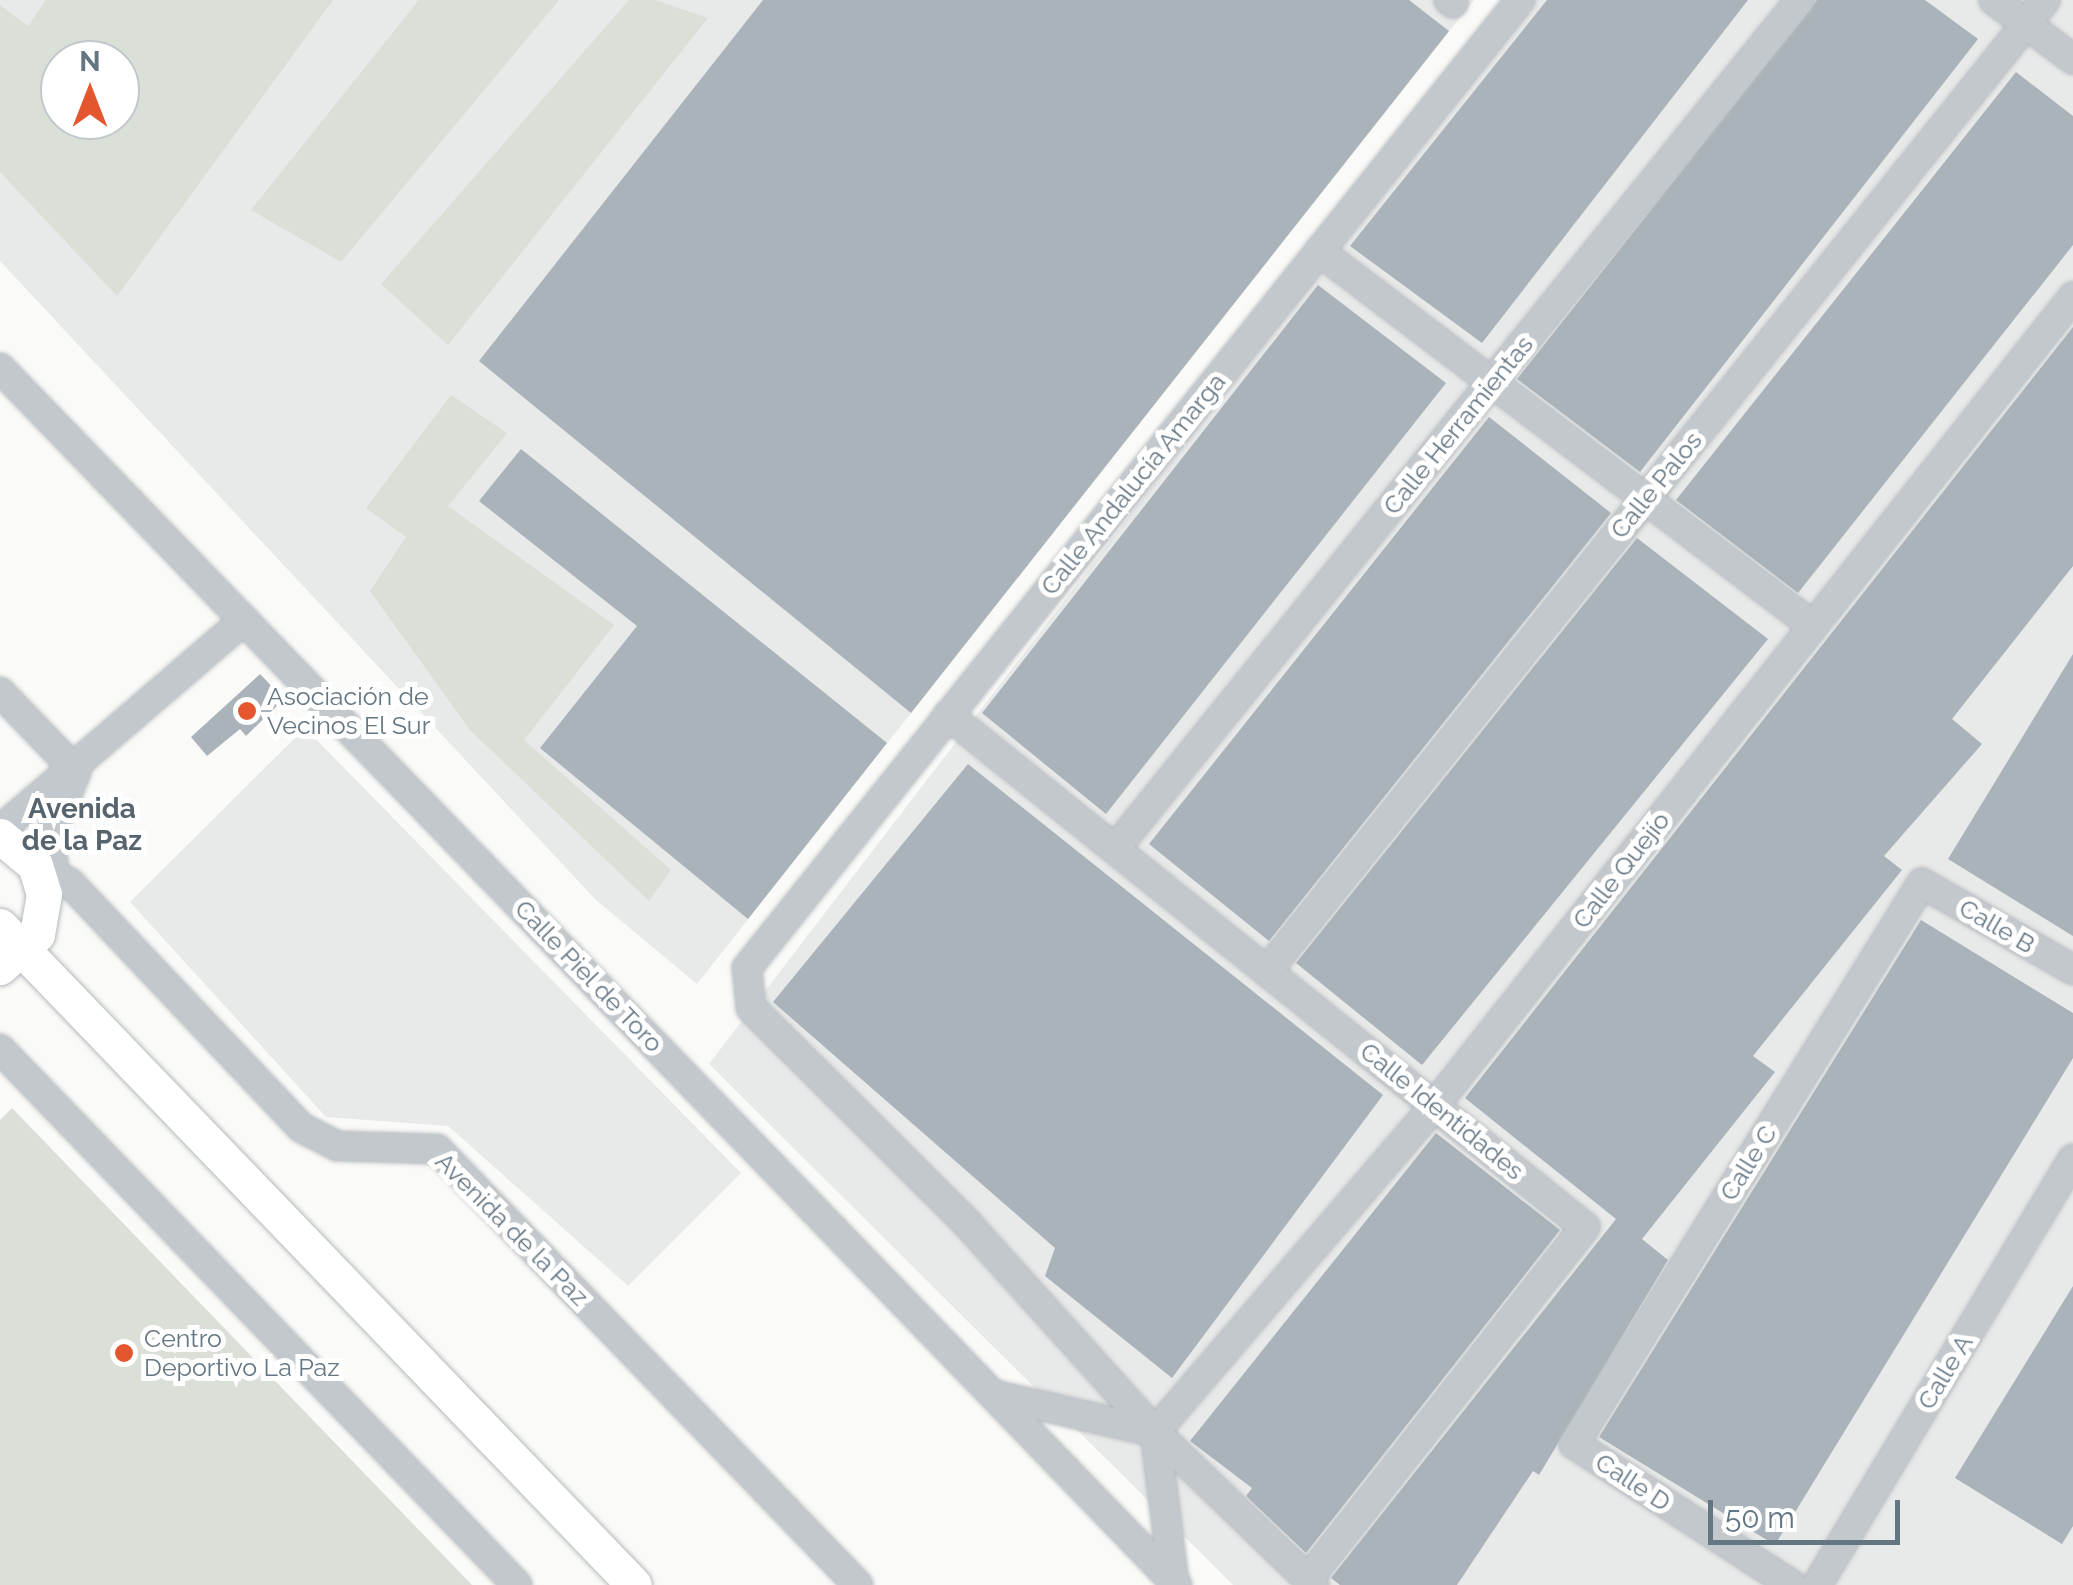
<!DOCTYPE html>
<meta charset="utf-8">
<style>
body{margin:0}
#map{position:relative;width:2073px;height:1585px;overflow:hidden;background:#fafaf8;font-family:Raleway,sans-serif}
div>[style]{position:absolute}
.built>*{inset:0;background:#e8e9e9}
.green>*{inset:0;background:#dadfd7}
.building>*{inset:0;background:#aab3b9}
.roads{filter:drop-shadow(0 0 2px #b5babe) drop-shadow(0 0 2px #b5babe)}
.minor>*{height:28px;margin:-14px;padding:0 14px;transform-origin:14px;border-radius:14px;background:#c3c8cc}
.major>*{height:35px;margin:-17.5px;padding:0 17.5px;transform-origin:17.5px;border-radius:17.5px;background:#fff}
.dots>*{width:28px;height:28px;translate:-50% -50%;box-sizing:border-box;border:5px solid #fff;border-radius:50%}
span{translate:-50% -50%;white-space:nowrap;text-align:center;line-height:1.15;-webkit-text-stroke:10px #fff;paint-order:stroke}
.street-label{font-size:25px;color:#657683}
.poi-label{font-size:25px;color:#657683}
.left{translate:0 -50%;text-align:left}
.neighbourhood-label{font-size:28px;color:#57646e;font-weight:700}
.north{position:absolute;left:40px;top:40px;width:100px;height:100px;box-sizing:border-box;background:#fff;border:2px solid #c1c8cd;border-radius:50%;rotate:0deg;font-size:28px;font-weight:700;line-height:40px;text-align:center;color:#657683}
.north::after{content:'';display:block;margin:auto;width:35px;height:45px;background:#e4572e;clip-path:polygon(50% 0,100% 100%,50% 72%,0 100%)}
.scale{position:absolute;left:1708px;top:1500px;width:192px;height:45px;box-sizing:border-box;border:5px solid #657683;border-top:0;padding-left:12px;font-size:30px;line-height:35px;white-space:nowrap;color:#657683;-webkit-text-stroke:8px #fff;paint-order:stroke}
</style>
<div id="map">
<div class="built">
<div style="clip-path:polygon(evenodd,0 0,1474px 0,697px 984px,596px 900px,0 261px,0 0,60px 60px,120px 60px,120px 120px,60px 120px,60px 60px)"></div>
<div style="clip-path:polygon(1525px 0,2073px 0,2073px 1585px,1233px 1585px,709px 1064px)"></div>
<div style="clip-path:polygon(305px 728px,741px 1173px,628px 1286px,448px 1126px,326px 1117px,130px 902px)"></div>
</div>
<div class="green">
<div style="clip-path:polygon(evenodd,46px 0,333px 0,117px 296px,0 172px,0 5px,28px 26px,46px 0,60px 60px,120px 60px,120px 120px,60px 120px,60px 60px)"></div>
<div style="clip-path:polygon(419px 0,559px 0,341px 262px,251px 210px)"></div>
<div style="clip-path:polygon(629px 0,655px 0,708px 18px,448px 345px,381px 284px)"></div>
<div style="clip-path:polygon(451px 395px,507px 433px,448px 506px,614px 625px,524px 740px,671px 870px,649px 901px,470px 730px,370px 591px,406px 537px,366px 508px)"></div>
<div style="clip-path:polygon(12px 1108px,472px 1585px,0 1585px,0 1120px)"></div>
</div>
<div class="building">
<div style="clip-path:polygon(763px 0,1409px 0,1449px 31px,911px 713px,479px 361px)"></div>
<div style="clip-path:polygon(1547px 0,1748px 0,1482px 343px,1350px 246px)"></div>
<div style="clip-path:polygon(1817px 0,1925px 0,1978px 39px,1640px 472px,1517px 379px)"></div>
<div style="clip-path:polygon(2016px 72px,2073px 116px,2073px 245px,1798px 593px,1676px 500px)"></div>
<div style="clip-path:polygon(1318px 285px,1446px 383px,1106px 814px,982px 713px)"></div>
<div style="clip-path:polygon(2073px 327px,2073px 566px,1952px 719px,1982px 744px,1884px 856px,1902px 870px,1753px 1056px,1775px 1072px,1642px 1239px,1668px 1260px,1539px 1475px,1533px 1471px,1457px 1585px,1340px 1585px,1331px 1578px,1616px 1219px,1465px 1098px)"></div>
<div style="clip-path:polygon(1489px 417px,1611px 513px,1269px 941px,1149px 844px)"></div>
<div style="clip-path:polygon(521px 449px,887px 743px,748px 919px,540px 748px,637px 626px,479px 501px)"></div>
<div style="clip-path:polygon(1637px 538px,1768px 639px,1422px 1065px,1296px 963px)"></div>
<div style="clip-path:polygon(2073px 654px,2073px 936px,1948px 859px)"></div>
<div style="clip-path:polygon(260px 674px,284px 699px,246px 736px,240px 729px,207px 756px,191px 737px)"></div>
<div style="clip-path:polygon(968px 764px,1383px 1095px,1172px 1378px,1045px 1276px,1055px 1248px,773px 1002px)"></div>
<div style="clip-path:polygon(1921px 920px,2073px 1013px,2073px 1058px,1775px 1545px,1599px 1437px)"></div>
<div style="clip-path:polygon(1436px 1133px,1560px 1230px,1306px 1553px,1246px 1496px,1252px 1488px,1190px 1441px)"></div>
<div style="clip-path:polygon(2073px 1286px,2073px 1526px,2062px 1544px,1955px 1478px)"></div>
</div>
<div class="roads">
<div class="minor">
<div style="left:1449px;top:0;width:5px;rotate:37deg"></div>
<div style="left:1994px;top:0;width:99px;rotate:36.8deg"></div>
<div style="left:1319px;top:251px;width:620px;rotate:37.2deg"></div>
<div style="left:0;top:368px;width:1693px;rotate:45.96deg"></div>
<div style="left:0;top:692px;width:110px;rotate:46.1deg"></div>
<div style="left:948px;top:715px;width:817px;rotate:38.79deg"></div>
<div style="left:1585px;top:1227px;width:448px;rotate:128.2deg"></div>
<div style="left:0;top:830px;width:322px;rotate:-40.7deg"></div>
<div style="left:1115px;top:849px;width:1091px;rotate:-51.1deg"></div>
<div style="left:55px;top:875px;width:36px;rotate:-99deg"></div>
<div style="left:49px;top:839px;width:72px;rotate:-68.1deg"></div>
<div style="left:41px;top:879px;width:15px;rotate:-16deg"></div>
<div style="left:55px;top:875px;width:17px;rotate:28deg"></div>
<div style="left:70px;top:883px;width:337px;rotate:46.6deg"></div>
<div style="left:302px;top:1128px;width:39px;rotate:27deg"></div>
<div style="left:337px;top:1146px;width:100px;rotate:1.7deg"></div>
<div style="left:437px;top:1149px;width:606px;rotate:46deg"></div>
<div style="left:1268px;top:970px;width:1243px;rotate:-51.3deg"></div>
<div style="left:0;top:1049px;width:745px;rotate:46.03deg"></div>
<div style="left:994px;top:1395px;width:165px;rotate:12.9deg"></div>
<div style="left:1155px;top:1432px;width:430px;rotate:-49.4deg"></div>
<div style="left:1435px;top:1105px;width:1030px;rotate:-51.71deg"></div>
<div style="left:1155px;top:1432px;width:151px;rotate:82.8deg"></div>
<div style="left:1314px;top:1585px;width:221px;rotate:-136.1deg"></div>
<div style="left:1155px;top:1432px;width:280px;rotate:-132deg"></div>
<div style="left:968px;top:1224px;width:306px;rotate:-135.1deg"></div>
<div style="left:751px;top:1008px;width:40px;rotate:-95.7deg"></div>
<div style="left:747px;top:968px;width:1239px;rotate:-51.39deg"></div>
<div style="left:1792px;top:1585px;width:260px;rotate:-147.1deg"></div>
<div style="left:1574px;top:1444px;width:660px;rotate:-58.19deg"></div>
<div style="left:1922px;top:883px;width:174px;rotate:29.9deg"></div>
<div style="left:1817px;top:1585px;width:497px;rotate:-59deg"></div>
</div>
<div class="major">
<div style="left:0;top:836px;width:45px;rotate:39.6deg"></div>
<div style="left:35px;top:865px;width:30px;rotate:73deg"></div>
<div style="left:44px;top:894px;width:41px;rotate:99.9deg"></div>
<div style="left:37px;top:934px;width:50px;rotate:138.3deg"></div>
<div style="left:0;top:926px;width:914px;rotate:46.11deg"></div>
</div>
</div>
<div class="dots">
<div style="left:247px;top:711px;background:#e4572e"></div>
<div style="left:124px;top:1353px;background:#e4572e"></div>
</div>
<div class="street-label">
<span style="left:1458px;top:425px;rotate:-51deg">Calle Herramientas</span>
<span style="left:1133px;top:484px;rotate:-51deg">Calle Andalucía Amarga</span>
<span style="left:1656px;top:485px;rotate:-51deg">Calle Palos</span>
<span style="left:1621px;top:870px;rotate:-52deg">Calle Quejío</span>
<span style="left:1997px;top:926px;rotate:30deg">Calle B</span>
<span style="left:589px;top:976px;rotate:46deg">Calle Piel de Toro</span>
<span style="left:1442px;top:1111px;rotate:39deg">Calle Identidades</span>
<span style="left:1748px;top:1163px;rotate:-58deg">Calle C</span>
<span style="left:512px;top:1229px;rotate:45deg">Avenida de la Paz</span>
<span style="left:1945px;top:1372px;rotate:-59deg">Calle A</span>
<span style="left:1633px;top:1482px;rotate:33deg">Calle D</span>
</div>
<div class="poi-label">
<span class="left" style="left:267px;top:711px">Asociación de<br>Vecinos El Sur</span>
<span class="left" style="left:144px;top:1353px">Centro<br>Deportivo La Paz</span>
</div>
<div class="neighbourhood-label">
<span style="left:82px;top:825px">Avenida<br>de la Paz</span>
</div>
<div class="north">N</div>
<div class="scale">50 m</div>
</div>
